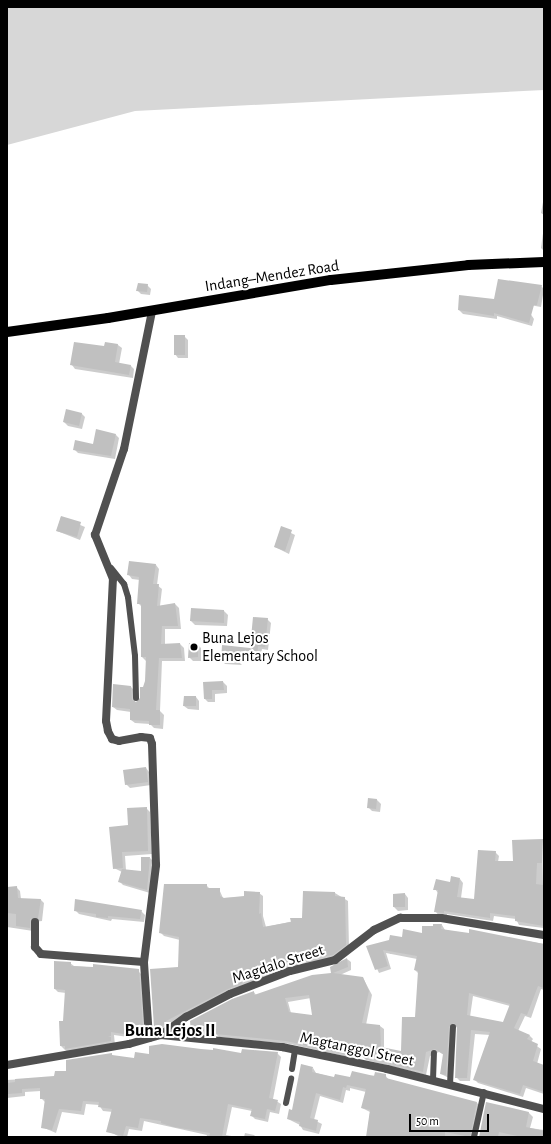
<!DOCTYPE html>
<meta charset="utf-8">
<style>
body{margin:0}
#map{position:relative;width:551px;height:1144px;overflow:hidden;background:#fff;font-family:"Alegreya Sans",sans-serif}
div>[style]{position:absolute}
.green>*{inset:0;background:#d7d7d7}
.shadow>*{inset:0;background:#0003}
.building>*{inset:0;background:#c0c0c0}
.service>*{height:6px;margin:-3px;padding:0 3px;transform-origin:3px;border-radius:3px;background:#505050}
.minor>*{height:8px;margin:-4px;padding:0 4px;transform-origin:4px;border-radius:4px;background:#505050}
.tertiary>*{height:8px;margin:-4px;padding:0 4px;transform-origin:4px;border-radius:4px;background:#505050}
.primary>*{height:10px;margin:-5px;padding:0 5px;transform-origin:5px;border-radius:5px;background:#000}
.dots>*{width:11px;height:11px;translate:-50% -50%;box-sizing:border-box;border:2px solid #fff;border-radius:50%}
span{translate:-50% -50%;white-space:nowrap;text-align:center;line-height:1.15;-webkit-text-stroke:4px #fff;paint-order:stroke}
.street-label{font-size:16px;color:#000}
.poi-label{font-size:16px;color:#000}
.left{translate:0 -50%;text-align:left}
.quarter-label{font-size:18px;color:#000;font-weight:700}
.frame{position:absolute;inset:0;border:8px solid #000;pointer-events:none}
.scale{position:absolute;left:409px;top:1114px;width:80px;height:18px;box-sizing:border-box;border:2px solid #000;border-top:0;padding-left:5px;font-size:12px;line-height:14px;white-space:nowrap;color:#000;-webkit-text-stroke:3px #fff;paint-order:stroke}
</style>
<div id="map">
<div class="green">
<div style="clip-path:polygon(7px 7px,544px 7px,544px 90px,135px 111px,7px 145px)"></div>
</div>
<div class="shadow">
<div style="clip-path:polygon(543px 202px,544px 202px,544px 215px,541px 213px)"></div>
<div style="clip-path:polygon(544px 226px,544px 251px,541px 248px)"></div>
<div style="clip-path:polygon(147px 285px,151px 289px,150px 295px,141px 294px,137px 290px)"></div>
<div style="clip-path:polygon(541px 286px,544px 289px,541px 307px,524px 304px,534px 319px,532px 326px,497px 316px,497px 319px,463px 314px,459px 310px)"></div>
<div style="clip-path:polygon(184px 336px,188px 340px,188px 358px,178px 358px,175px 354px)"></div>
<div style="clip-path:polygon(106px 343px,118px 345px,122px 348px,119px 364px,131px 366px,134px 369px,133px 378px,75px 369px,72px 365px,105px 347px)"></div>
<div style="clip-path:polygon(81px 413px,85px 417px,82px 429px,68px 426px,64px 422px)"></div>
<div style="clip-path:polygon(116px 435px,119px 438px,115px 459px,78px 453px,74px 449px,93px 445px)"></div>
<div style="clip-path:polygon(61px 517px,85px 527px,80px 540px,57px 531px)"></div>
<div style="clip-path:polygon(281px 528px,295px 535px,289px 554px,275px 547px)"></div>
<div style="clip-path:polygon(156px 565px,159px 569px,157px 585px,162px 589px,160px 606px,175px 604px,179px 608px,181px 629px,165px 629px,165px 645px,180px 644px,184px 648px,185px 661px,162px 661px,160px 711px,164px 715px,163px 729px,154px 728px,150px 724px,135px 723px,131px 720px,131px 712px,117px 710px,113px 707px,131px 687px,134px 690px,135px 703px,141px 699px,146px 681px,146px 661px,142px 657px,142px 607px,138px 603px,140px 580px,132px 579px,129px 575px)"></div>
<div style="clip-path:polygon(224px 611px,228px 615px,227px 626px,195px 625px,191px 621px)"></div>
<div style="clip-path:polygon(267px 619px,271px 623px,268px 650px,262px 649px,260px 662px,236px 659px,242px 665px,225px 664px,222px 660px,251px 649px)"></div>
<div style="clip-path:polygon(197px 644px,201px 648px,201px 661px,193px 661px,189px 657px)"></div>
<div style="clip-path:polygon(223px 682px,227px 686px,227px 693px,215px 694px,215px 702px,208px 702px,205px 699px,204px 683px)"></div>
<div style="clip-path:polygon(196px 697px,199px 701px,199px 710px,188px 709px,184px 706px)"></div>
<div style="clip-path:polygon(146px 768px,149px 772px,151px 785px,130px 788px,126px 784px)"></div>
<div style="clip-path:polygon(369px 800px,377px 800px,381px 804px,380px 812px,372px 811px,368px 807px)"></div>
<div style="clip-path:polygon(146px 808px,150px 812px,152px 854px,125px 856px,126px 870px,142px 872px,150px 858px,153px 861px,150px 893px,123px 885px,119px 881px,122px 872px,114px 868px,129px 826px)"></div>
<div style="clip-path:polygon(542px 840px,544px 928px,519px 925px,516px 919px,494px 916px,493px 921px,447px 914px,447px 916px,439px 916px,436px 912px,438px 893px,435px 889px,460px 879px,463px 883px,461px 898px,475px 900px,495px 852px,499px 856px,498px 862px,514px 862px)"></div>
<div style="clip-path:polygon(206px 885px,210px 889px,219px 889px,223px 898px,245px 897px,259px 893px,263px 896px,263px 916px,266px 927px,303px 919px,304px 892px,335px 893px,348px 901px,349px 948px,336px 958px,231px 992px,168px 1029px,158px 1030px,155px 1026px,179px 968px,180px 940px,164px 936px,160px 932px)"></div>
<div style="clip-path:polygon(16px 887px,20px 891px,21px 899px,41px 900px,44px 903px,42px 921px,34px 922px,33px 931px,7px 927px,7px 901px)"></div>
<div style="clip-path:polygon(405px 894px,408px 898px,408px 910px,398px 911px,394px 907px,394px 895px)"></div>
<div style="clip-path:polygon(75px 910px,141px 911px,145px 915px,144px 922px,112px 919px,111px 921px,79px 914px)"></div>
<div style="clip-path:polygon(evenodd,442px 925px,445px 930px,469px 934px,470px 931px,544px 944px,544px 990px,541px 989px,531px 1018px,525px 1016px,518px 1031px,529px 1035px,533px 1039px,531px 1042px,541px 1049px,537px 1064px,544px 1066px,544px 1094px,526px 1088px,523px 1097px,478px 1083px,474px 1079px,490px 1035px,475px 1034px,470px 1081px,460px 1081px,456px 1077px,458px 1026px,452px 1031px,449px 1078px,441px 1074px,444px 1055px,439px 1052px,430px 1056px,426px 1075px,366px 1060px,362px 1056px,363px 1051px,351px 1047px,348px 1057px,290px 1044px,219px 1037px,216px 1034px,196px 1036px,192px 1032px,254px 992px,256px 995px,332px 974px,331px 967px,347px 959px,351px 962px,351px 970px,340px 975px,363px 978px,372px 995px,366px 1025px,380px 1026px,384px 1029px,384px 1049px,402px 1052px,416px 1018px,419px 974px,415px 970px,417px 959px,386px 953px,391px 969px,379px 973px,367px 947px,423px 934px,442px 925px,473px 996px,510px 1006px,504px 1023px,470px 1017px,473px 996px,442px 925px,311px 998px,313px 1016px,291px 1013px,288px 1002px,311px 998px)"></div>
<div style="clip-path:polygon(70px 963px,74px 966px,138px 971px,142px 975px,146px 1031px,128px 1037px,114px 1035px,115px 1045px,70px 1053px,65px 1050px,61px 1046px,60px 1022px,64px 1022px,66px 993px,58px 992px,55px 989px)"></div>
<div style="clip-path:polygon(277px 1053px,281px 1057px,273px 1099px,281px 1104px,279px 1114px,270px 1112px,268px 1122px,255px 1119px,251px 1115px,252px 1111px,232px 1107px,226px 1135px,237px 1137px,206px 1137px,207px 1135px,144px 1121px,142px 1131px,129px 1129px,127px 1137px,120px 1137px,108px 1131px,113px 1112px,103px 1111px,99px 1105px,86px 1104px,84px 1115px,62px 1112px,56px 1133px,42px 1127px,45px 1102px,41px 1098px,41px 1091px,25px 1092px,25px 1096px,7px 1098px,7px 1080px,55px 1077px,111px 1054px,115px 1057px,135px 1059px,150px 1055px)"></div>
<div style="clip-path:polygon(313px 1068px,316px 1073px,335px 1078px,385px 1075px,389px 1080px,477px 1103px,480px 1106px,474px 1137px,367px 1137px,370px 1112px,362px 1108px,366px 1092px,350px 1088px,350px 1091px,346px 1090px,343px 1103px,320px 1096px,314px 1120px,322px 1124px,319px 1134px,303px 1130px,300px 1125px,288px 1119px)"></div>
<div style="clip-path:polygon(487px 1104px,529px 1113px,533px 1117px,530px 1128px,544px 1130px,544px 1137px,480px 1137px)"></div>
<div style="clip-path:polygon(245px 1133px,254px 1135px,256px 1137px,244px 1137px)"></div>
</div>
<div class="building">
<div style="clip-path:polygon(498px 279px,542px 285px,537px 305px,534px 305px,529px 323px,494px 313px,494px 316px,458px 310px,459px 295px,494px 299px)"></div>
<div style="clip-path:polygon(138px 283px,148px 284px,147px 292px,136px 291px)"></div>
<div style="clip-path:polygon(174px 335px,185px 335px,185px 355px,174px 355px)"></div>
<div style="clip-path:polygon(74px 342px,104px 346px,105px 342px,118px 344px,115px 362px,131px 365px,129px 375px,70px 365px)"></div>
<div style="clip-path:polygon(66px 409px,82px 413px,79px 426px,63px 422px)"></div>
<div style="clip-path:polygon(96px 429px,116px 434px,111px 456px,73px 450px,75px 440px,93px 444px)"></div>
<div style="clip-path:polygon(61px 516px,81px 522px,77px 537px,56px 531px)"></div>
<div style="clip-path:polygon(281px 526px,292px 530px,285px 551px,274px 547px)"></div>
<div style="clip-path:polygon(129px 561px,156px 564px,153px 584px,159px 584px,157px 606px,175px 603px,178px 626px,162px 626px,161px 644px,180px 643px,182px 658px,159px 658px,156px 710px,160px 710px,160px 725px,149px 725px,149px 721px,130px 720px,130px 709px,112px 707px,113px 684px,131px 686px,132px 700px,136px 702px,140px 698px,140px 687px,143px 687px,145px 681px,146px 657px,141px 657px,141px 604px,137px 604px,139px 577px,127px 575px)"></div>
<div style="clip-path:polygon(191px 608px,224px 610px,224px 623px,190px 621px)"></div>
<div style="clip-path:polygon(253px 617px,268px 618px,265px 647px,258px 646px,257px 659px,234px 656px,240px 662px,221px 660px,222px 645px,250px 648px)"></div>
<div style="clip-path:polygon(189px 643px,198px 643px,198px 657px,188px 658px)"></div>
<div style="clip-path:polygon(223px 681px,224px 690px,212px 690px,212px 699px,204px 699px,203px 682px)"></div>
<div style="clip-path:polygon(184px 696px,196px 696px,196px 706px,183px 706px)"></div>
<div style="clip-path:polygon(146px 767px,148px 782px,125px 785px,123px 770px)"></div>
<div style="clip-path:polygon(368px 798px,377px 799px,376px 809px,367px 808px)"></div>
<div style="clip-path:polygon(147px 807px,148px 851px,122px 852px,123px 868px,113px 869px,109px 827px,128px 825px,127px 808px)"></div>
<div style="clip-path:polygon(543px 839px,542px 863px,537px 863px,536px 884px,544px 885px,544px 926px,515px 921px,515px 916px,490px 913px,490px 918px,444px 911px,444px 913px,434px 912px,438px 890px,433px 890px,436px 879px,450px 882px,451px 876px,460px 878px,457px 897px,474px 899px,478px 850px,496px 851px,495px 861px,513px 861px,512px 840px)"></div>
<div style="clip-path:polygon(141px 857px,150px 857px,147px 890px,118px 882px,122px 869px,141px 871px)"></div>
<div style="clip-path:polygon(164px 884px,207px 884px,207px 888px,220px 888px,220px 896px,224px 898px,244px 896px,244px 891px,260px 892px,259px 914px,261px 913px,263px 927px,291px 922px,290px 918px,302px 918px,303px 891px,335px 892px,335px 896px,345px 897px,346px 945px,333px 955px,309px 959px,252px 977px,253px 979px,228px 989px,166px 1021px,165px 1025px,154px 1027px,150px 969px,178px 967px,179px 937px,159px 933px)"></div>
<div style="clip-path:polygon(17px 886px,18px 898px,41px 899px,38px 918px,30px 919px,30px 928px,16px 926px,16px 914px,7px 913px,7px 887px)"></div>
<div style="clip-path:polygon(405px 893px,405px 907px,393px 907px,393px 894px)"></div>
<div style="clip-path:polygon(75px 899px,142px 910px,140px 919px,108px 916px,108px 918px,96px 917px,96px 914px,74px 911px)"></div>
<div style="clip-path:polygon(evenodd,433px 924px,442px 924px,441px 929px,469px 933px,469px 929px,544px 944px,544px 988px,538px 986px,527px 1015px,521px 1013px,514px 1028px,530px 1035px,527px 1039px,538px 1044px,533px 1061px,544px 1065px,544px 1092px,523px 1085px,520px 1094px,473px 1080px,490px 1032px,471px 1030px,467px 1078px,455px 1078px,457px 1027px,454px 1023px,449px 1027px,446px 1075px,440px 1074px,443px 1054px,435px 1049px,426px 1052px,423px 1072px,361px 1056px,362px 1049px,347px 1044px,344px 1054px,286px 1041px,215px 1034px,215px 1031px,191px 1032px,190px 1021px,232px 999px,254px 991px,254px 995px,312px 975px,331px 973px,330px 967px,347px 958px,348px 967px,333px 973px,363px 977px,369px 991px,362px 1023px,380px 1025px,381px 1047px,401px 1051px,402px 1017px,415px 1017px,418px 971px,414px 970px,417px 956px,383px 950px,388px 966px,375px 970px,366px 946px,389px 940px,390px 935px,402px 937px,403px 929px,422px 933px,422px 926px,433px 926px,433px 924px,469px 993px,510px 1004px,503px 1022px,467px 1015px,469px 993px,433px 924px,309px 995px,312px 1015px,289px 1012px,285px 998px,309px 995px)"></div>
<div style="clip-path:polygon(54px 961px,71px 962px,71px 966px,93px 967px,93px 964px,139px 969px,143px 1027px,124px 1034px,111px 1032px,111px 1036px,108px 1037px,111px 1037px,111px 1041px,65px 1049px,65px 1046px,60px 1046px,59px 1021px,63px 1021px,65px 990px,54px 989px)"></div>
<div style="clip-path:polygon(162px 1044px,201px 1049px,213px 1050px,213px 1048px,241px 1053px,242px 1049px,278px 1052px,269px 1098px,278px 1100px,275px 1111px,267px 1109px,265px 1119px,250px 1116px,252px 1109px,228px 1104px,222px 1137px,209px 1137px,210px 1133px,174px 1127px,161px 1123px,161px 1121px,140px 1118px,138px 1128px,126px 1126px,123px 1136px,106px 1132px,112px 1109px,98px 1107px,99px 1102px,83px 1101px,81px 1111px,59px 1109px,52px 1130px,41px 1128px,45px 1099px,40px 1099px,40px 1088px,22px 1089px,22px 1093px,8px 1094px,7px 1083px,15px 1082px,15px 1079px,54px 1076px,55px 1071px,66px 1071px,66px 1060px,112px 1053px,112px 1055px,134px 1058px,135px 1052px,149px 1054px,149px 1046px)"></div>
<div style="clip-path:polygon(301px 1064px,313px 1067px,312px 1072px,334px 1077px,335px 1074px,350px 1077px,352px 1071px,374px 1076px,375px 1072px,386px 1074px,386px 1078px,477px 1102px,470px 1137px,445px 1132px,445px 1137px,366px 1137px,370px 1110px,361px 1108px,366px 1089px,347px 1085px,346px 1088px,343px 1087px,340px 1100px,316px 1093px,310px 1118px,318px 1120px,316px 1131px,299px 1126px,300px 1122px,287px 1119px,289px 1109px,292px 1110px)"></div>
<div style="clip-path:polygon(486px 1102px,529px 1112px,526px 1127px,544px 1131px,544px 1137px,522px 1137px,499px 1132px,498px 1137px,479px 1137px)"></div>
</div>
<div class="service">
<div style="left:111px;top:568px;width:21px;rotate:51deg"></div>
<div style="left:124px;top:584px;width:14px;rotate:73deg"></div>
<div style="left:128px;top:597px;width:59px;rotate:83.2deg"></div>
<div style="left:135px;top:656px;width:42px;rotate:88.6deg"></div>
<div style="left:292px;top:1069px;width:19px;rotate:-81deg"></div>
<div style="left:433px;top:1080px;width:27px;rotate:-88deg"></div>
<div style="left:450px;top:1084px;width:57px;rotate:-87deg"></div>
<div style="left:286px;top:1103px;width:25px;rotate:-78deg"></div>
<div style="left:474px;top:1137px;width:46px;rotate:-77.5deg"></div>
</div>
<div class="minor">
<div style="left:35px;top:922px;width:25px;rotate:90deg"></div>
<div style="left:35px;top:947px;width:9px;rotate:49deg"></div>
<div style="left:41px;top:954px;width:103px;rotate:4.4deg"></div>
<div style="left:161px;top:1035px;width:31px;rotate:-36deg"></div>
<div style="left:186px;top:1017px;width:50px;rotate:-27.6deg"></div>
<div style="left:230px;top:994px;width:64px;rotate:-21deg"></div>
<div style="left:290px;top:971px;width:46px;rotate:-13.7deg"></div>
<div style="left:335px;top:960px;width:49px;rotate:-37.6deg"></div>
<div style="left:374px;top:930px;width:29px;rotate:-25deg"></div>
<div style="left:400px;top:918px;width:41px"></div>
<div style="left:441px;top:918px;width:104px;rotate:9.4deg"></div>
<div style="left:149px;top:1038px;width:76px;rotate:-93.8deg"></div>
<div style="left:144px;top:962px;width:98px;rotate:-82.9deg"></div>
<div style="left:156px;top:865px;width:121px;rotate:-91.9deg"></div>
<div style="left:152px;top:744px;width:6px;rotate:-108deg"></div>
<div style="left:150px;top:738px;width:9px;rotate:-174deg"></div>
<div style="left:141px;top:737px;width:22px;rotate:170deg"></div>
<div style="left:119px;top:741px;width:7px;rotate:-164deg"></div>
<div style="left:112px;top:739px;width:9px;rotate:-117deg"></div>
<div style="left:108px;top:731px;width:10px;rotate:-101deg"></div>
<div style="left:106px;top:721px;width:142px;rotate:-87.2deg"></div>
<div style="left:113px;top:579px;width:48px;rotate:-112.2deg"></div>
<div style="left:95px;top:535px;width:91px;rotate:-71.4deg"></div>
<div style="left:124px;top:449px;width:141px;rotate:-78.5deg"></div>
</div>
<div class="tertiary">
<div style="left:7px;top:1065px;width:124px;rotate:-9.8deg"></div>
<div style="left:129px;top:1044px;width:33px;rotate:-16deg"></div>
<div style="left:161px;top:1035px;width:122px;rotate:5.7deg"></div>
<div style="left:282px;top:1047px;width:107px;rotate:11.8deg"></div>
<div style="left:387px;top:1069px;width:162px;rotate:14.3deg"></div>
</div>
<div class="primary">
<div style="left:7px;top:332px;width:102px;rotate:-7.9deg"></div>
<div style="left:108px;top:318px;width:226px;rotate:-9.7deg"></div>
<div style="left:331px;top:280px;width:138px;rotate:-6.2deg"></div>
<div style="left:468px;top:265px;width:76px;rotate:-2.3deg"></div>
</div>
<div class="dots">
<div style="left:194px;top:647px;background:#000"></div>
</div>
<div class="street-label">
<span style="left:272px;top:276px;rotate:-9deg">Indang–Mendez Road</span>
<span style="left:278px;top:964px;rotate:-18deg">Magdalo Street</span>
<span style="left:357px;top:1049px;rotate:12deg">Magtanggol Street</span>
</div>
<div class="poi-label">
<span class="left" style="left:202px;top:647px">Buna Lejos<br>Elementary School</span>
</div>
<div class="quarter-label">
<span style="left:170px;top:1031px">Buna Lejos II</span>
</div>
<div class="frame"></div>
<div class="scale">50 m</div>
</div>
